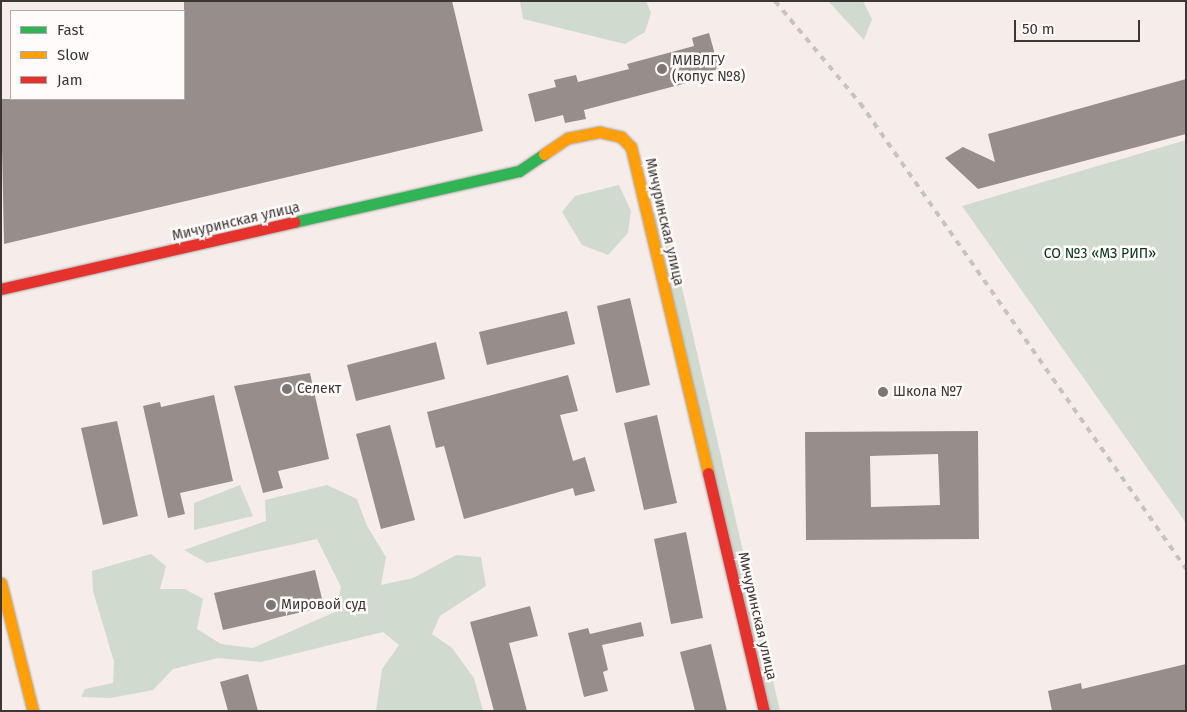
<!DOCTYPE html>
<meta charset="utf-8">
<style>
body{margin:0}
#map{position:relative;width:1187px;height:712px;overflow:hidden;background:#f6edea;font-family:"Fira Sans",sans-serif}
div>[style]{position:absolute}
.green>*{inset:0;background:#d1dace}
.building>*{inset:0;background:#978e8b}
.roads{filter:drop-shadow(0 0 1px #aba5a3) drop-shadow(0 0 1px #aba5a3)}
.fast>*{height:11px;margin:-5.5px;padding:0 5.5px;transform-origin:5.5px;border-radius:5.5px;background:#30b455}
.slow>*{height:11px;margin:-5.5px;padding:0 5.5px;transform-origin:5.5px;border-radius:5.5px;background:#ff9f0a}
.jam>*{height:11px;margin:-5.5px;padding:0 5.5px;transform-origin:5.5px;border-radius:5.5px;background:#e5322d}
.rail>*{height:4px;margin-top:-2px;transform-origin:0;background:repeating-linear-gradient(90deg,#c6c4c3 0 6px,transparent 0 12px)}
.dots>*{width:14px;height:14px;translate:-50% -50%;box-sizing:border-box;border:2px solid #fefbfa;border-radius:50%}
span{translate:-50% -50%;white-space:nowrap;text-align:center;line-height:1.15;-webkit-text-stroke:5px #fefbfa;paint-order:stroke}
.poi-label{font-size:14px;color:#3c3634}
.left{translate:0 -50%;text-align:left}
.street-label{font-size:14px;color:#3c3634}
.park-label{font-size:14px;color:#063519}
.frame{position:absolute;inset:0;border:2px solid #3c3634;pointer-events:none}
.legend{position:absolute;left:10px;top:10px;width:175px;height:90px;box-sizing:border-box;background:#fefbfa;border:1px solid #b0acab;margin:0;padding:6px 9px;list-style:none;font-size:15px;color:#3c3634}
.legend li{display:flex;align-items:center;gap:10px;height:25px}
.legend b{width:25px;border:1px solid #b0acab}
.scale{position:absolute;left:1014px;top:20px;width:126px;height:22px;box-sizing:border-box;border:2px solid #3c3634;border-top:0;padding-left:6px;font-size:15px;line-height:18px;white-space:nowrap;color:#3c3634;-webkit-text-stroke:4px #fefbfa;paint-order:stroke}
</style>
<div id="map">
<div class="green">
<div style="clip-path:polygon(520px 1px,646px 1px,651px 13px,645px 32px,625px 44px,523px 19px)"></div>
<div style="clip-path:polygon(828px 1px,863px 1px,872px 19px,864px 40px)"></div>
<div style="clip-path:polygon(1186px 140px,1186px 523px,962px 206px)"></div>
<div style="clip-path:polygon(619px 185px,631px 211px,628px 233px,608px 255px,582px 245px,562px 212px,575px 196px)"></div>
<div style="clip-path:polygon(664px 210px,780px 711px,768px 711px,652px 213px)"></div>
<div style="clip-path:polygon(240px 485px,253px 516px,194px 530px,194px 503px)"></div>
<div style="clip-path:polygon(327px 485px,357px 499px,367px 526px,386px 557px,381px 585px,413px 578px,456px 555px,481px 557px,486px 586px,440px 616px,432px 634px,452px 648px,474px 678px,483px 711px,376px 711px,382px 669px,399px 645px,383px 632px,261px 662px,218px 658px,173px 669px,153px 690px,111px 698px,81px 697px,85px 689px,113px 683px,114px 662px,93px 591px,92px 571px,151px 554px,166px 566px,160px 589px,185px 589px,203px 599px,197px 629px,221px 644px,253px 648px,335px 612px,341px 587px,317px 539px,207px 563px,184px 550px,266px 521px,265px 500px)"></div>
</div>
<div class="building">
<div style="clip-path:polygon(184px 1px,452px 1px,483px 131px,4px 244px,1px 99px,184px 99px)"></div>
<div style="clip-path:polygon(709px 33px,719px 69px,697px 74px,698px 80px,584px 110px,586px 119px,565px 123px,563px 115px,535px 122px,528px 94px,556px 87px,554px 80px,576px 75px,578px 82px,629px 69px,627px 64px,694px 46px,692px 38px)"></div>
<div style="clip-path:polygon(1186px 79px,1186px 134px,978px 189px,945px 158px,963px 147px,995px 162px,988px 134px)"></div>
<div style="clip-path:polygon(630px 298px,650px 385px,616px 393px,597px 306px)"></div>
<div style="clip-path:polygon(567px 311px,575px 344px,487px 365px,479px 332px)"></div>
<div style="clip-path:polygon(436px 342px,445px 379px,356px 401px,347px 365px)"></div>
<div style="clip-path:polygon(310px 373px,329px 459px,278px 471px,283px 488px,263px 493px,234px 386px)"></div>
<div style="clip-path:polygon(568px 375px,578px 411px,560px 415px,573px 461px,585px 457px,595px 491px,575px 496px,573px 488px,464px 519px,444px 446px,436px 448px,427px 412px)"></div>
<div style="clip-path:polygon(214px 395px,233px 481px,180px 493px,185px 514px,168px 518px,143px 406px,160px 402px,161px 407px)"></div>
<div style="clip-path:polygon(657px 415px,677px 503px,644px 510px,624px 423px)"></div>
<div style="clip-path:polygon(117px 421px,138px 516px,103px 525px,81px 428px)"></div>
<div style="clip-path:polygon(390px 425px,415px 520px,381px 529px,356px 434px)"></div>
<div style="clip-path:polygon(evenodd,978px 431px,979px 539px,806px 540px,805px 432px,978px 431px,938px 454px,940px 505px,871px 507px,870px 456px,938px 454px)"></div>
<div style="clip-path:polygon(686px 532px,703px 618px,671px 624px,654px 539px)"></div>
<div style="clip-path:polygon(315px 570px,324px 607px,223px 630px,214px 593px)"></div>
<div style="clip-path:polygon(530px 606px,538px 636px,509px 643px,527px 711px,494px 711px,470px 622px)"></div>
<div style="clip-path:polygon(641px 622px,644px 636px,602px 645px,608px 670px,603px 672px,608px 691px,584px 697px,568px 633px,588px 628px,590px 634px)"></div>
<div style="clip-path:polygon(711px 644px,727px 711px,695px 711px,680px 652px)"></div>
<div style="clip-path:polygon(1186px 664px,1186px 711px,1052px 711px,1048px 691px,1081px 683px,1082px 689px)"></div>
<div style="clip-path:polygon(248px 674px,258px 711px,228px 711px,220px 682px)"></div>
</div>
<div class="roads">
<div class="fast">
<div style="left:294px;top:222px;width:231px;rotate:-12.8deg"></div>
<div style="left:519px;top:171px;width:30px;rotate:-34deg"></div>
</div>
<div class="slow">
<div style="left:544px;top:154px;width:29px;rotate:-34deg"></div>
<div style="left:568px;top:138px;width:33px;rotate:-11deg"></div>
<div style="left:600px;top:132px;width:22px;rotate:13deg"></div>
<div style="left:621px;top:137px;width:14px;rotate:45deg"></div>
<div style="left:631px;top:147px;width:335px;rotate:76.7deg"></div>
<div style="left:1px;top:583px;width:132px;rotate:76deg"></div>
</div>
<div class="jam">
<div style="left:1px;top:289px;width:301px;rotate:-12.9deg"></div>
<div style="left:708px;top:473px;width:244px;rotate:76.8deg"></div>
</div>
</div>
<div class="rail">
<div style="left:775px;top:1px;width:133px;rotate:50.2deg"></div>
<div style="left:860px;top:103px;width:569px;rotate:55.02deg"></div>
</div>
<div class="dots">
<div style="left:662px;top:69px;background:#7d7674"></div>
<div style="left:287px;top:389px;background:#7d7674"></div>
<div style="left:883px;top:392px;background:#7d7674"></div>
<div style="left:271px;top:605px;background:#7d7674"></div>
</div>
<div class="poi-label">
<span class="left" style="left:672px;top:69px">МИВЛГУ<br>(копус №8)</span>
<span class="left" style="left:297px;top:389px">Селект</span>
<span class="left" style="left:893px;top:392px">Школа №7</span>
<span class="left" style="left:281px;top:605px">Мировой суд</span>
</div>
<div class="street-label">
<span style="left:236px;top:222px;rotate:-13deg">Мичуринская улица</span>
<span style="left:664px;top:222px;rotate:77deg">Мичуринская улица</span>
<span style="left:757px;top:616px;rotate:77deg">Мичуринская улица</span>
</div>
<div class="park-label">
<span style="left:1100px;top:254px">СО №3 «МЗ РИП»</span>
</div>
<div class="frame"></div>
<ul class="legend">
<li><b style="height:6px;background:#30b455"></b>Fast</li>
<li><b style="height:6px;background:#ff9f0a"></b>Slow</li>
<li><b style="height:6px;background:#e5322d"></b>Jam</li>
</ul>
<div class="scale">50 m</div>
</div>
